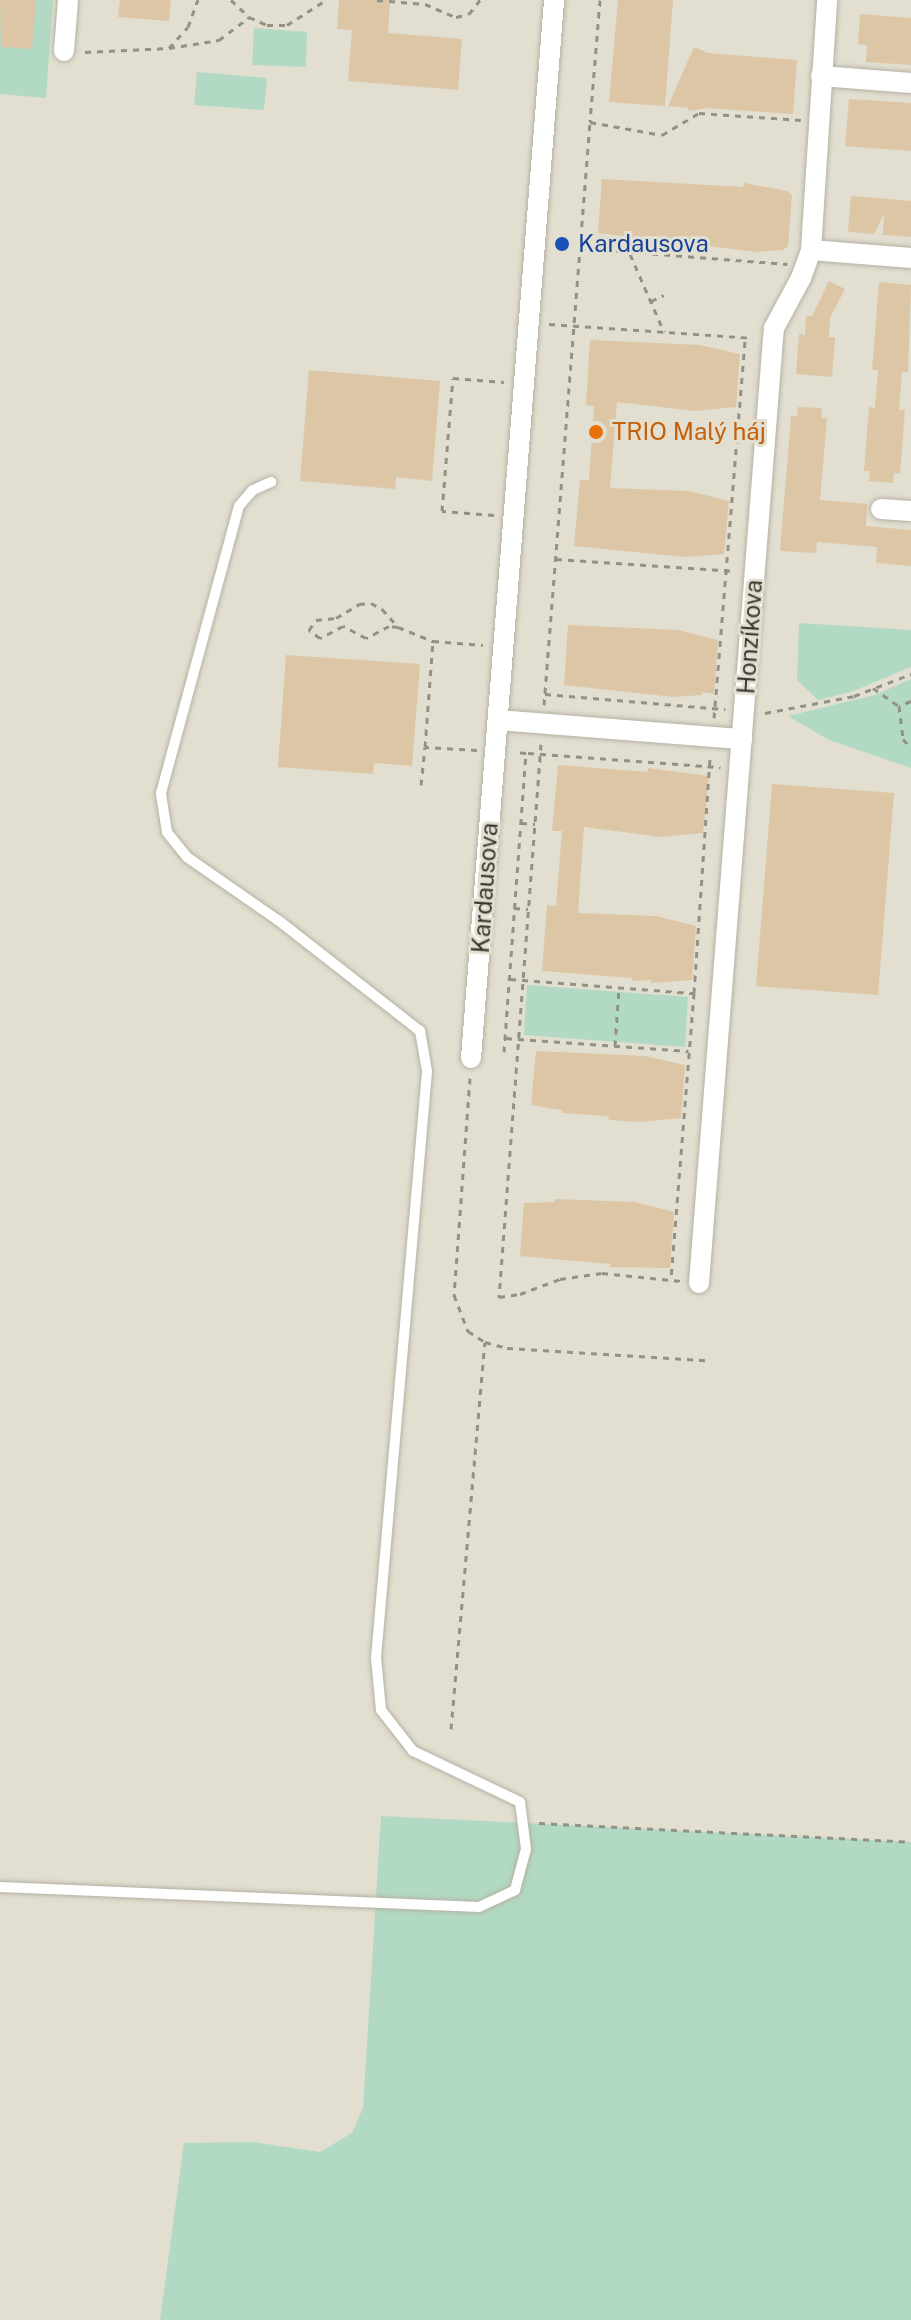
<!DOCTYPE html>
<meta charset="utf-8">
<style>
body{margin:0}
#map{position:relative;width:911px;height:2320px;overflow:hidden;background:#e2dfd0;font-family:"Public Sans",sans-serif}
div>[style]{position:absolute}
.green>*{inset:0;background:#b2d9c4}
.building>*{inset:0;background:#dcc6a5}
.path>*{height:3px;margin-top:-1.5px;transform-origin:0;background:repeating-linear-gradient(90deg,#939186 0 6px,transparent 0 12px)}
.roads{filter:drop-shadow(0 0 2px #b5b1a3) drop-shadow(0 0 2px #b5b1a3)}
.lane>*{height:10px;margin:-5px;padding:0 5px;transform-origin:5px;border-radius:5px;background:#fff}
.street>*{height:20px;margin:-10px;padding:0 10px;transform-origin:10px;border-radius:10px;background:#fff}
.dots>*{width:22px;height:22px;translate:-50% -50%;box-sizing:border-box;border:4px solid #e2dfd0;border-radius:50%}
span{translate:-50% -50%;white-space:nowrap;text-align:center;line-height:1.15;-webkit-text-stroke:6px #e2dfd0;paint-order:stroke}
.transit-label{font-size:24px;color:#164399}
.left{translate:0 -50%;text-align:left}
.food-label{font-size:24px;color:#c56008}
.street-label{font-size:24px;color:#383731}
</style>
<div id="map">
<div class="green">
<div style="clip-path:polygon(0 0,53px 0,46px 98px,0 94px)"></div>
<div style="clip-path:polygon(254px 28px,307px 32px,306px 67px,252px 65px)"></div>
<div style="clip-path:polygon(197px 72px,267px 78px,264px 110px,194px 105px)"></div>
<div style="clip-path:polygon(799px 623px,911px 630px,911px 667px,851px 692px,818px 700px,797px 680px)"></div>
<div style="clip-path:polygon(911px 679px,911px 768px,829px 740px,788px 716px,875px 695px)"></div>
<div style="clip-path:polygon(527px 985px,688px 997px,685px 1047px,524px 1035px)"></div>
<div style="clip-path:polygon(381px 1816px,911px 1842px,911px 2320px,160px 2320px,184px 2143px,253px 2142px,320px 2152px,352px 2133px,363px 2108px)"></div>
</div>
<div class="building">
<div style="clip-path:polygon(0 0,36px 0,32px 49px,1px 47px)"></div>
<div style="clip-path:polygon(120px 0,171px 0,169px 21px,118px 17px)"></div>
<div style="clip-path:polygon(339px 0,390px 0,388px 33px,462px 39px,458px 90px,348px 81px,352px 30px,337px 29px)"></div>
<div style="clip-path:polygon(618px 0,673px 0,665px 106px,609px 102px)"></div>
<div style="clip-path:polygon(860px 14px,911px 18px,911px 65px,866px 62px,867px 45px,858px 44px)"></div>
<div style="clip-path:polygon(694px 47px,708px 53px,797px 60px,793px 114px,707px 108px,689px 111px,688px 108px,668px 106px)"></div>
<div style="clip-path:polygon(849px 99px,911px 103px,911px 151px,845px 146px)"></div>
<div style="clip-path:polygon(602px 179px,743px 187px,744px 183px,788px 191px,792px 196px,788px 246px,783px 250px,757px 252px,598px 233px)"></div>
<div style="clip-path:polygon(851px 196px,911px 201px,911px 237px,883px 235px,884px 214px,874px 234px,848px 232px)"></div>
<div style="clip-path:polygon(829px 281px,845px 289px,830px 318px,829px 337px,835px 337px,832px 377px,796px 374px,799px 334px,805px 335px,806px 316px,812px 316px)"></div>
<div style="clip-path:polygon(879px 282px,911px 285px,908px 372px,902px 372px,899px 410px,905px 410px,900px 474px,894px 473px,893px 483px,869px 481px,870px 471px,864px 471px,869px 407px,875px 408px,878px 370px,872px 370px)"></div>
<div style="clip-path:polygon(590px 340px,700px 345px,740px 354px,736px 407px,695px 411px,617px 402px,610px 488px,689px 491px,729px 501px,724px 554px,684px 557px,574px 546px,580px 480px,589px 480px,594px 406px,586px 405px)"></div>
<div style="clip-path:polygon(309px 370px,440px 381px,432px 481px,396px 477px,395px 489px,300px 481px)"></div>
<div style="clip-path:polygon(798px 407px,822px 408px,821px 418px,827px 418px,820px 500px,867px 504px,866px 526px,911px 530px,911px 566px,876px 563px,877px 547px,817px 542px,816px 553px,780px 551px,791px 416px,797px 416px)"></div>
<div style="clip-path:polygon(568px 625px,678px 630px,718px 640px,714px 694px,702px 692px,702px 695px,673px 697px,564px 685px)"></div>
<div style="clip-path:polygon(286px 655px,420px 664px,412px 766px,374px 763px,373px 774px,278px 767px)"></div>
<div style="clip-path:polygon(558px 765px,648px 772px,648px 768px,709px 776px,703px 833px,662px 837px,584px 827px,578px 913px,656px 916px,696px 926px,692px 980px,651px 983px,651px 980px,632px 981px,632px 978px,542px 971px,547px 905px,556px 906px,562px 831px,552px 831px)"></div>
<div style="clip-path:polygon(772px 784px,894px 793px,878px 995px,756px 986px)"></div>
<div style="clip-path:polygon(536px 1051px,645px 1056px,685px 1065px,681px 1118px,640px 1122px,609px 1120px,608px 1116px,562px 1113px,562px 1110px,531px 1105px)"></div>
<div style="clip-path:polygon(555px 1199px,634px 1202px,674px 1212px,670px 1268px,610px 1267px,610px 1264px,520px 1256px,524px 1203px,555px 1202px)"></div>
</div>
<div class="path">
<div style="left:231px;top:0;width:25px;rotate:43deg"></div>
<div style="left:249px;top:17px;width:20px;rotate:24deg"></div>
<div style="left:267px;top:25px;width:20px"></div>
<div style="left:287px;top:25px;width:46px;rotate:-32.7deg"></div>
<div style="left:377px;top:0;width:48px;rotate:4.8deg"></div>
<div style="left:425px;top:4px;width:34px;rotate:23deg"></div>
<div style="left:456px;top:17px;width:13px;rotate:-13deg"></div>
<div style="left:469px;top:14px;width:18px;rotate:-52deg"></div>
<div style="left:600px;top:0;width:122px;rotate:94.7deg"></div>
<div style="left:590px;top:122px;width:73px;rotate:10.2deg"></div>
<div style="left:662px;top:135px;width:43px;rotate:-30.7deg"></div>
<div style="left:699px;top:113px;width:102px;rotate:3.9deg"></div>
<div style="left:169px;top:48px;width:51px;rotate:-9.1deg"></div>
<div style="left:219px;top:40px;width:38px;rotate:-37deg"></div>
<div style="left:85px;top:52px;width:84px;rotate:-2.7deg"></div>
<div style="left:169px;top:48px;width:28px;rotate:-48deg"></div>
<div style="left:188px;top:27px;width:29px;rotate:-70deg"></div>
<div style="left:580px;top:248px;width:208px;rotate:4.4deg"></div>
<div style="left:630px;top:254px;width:85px;rotate:66.4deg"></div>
<div style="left:651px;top:301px;width:14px;rotate:-25deg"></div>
<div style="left:549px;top:324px;width:204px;rotate:3.9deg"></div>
<div style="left:494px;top:515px;width:52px;rotate:-175.6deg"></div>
<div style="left:442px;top:511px;width:133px;rotate:-85.3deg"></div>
<div style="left:453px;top:378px;width:51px;rotate:4.5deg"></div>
<div style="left:556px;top:559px;width:180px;rotate:3.8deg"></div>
<div style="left:398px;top:627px;width:9px;rotate:-174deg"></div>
<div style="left:389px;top:626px;width:26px;rotate:152deg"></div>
<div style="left:366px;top:638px;width:26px;rotate:-152deg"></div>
<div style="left:343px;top:626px;width:26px;rotate:152deg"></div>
<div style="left:320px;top:638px;width:14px;rotate:-144deg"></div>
<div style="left:309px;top:630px;width:12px;rotate:-55deg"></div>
<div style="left:316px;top:620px;width:20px;rotate:-6deg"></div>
<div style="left:336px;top:618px;width:27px;rotate:-31deg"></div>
<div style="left:359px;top:604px;width:12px;rotate:-5deg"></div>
<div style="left:371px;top:603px;width:13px;rotate:29deg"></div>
<div style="left:382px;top:609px;width:24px;rotate:48deg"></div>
<div style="left:398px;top:627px;width:38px;rotate:22deg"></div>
<div style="left:873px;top:688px;width:32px;rotate:35deg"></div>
<div style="left:545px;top:694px;width:181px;rotate:4.8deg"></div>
<div style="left:911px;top:701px;width:13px;rotate:157deg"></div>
<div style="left:899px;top:706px;width:33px;rotate:83deg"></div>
<div style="left:903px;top:739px;width:12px;rotate:48deg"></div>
<div style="left:544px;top:705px;width:585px;rotate:-85.49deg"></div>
<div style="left:765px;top:713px;width:91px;rotate:-10.8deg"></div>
<div style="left:854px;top:696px;width:61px;rotate:-21.1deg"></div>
<div style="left:714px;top:718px;width:381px;rotate:-85.3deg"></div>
<div style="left:541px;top:744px;width:555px;rotate:94.34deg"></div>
<div style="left:499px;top:1297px;width:21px;rotate:-8deg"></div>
<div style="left:520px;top:1294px;width:43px;rotate:-20.6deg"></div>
<div style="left:560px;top:1279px;width:42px;rotate:-8.1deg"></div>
<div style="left:602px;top:1273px;width:79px;rotate:5.8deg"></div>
<div style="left:477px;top:750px;width:52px;rotate:-176.7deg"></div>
<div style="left:425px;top:747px;width:106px;rotate:-85.7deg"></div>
<div style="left:433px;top:641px;width:50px;rotate:4.6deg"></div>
<div style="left:528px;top:753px;width:193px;rotate:4.2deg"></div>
<div style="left:421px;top:785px;width:38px;rotate:-84deg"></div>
<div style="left:521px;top:823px;width:14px;rotate:4deg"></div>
<div style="left:514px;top:908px;width:14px;rotate:4deg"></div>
<div style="left:510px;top:979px;width:185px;rotate:4.4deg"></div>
<div style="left:694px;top:993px;width:288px;rotate:94.6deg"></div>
<div style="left:694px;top:993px;width:236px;rotate:-86.1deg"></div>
<div style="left:506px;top:1038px;width:183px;rotate:4.1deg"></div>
<div style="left:615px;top:1046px;width:58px;rotate:-86.1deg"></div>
<div style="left:504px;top:1052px;width:300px;rotate:-85.8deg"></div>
<div style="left:526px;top:753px;width:11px;rotate:-175deg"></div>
<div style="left:470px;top:1078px;width:218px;rotate:94.2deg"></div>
<div style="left:454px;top:1295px;width:39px;rotate:69deg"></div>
<div style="left:468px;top:1331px;width:20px;rotate:33deg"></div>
<div style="left:485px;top:1342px;width:23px;rotate:15deg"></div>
<div style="left:507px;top:1348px;width:199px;rotate:3.5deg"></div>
<div style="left:451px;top:1729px;width:388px;rotate:-85deg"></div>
<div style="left:539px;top:1823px;width:372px;rotate:2.9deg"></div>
</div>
<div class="roads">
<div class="lane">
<div style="left:0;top:1887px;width:479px;rotate:2.4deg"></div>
<div style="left:479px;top:1907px;width:40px;rotate:-25deg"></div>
<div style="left:515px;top:1890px;width:42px;rotate:-75deg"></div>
<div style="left:526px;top:1849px;width:47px;rotate:-97.3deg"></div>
<div style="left:520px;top:1802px;width:119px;rotate:-154.5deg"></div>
<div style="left:413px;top:1751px;width:52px;rotate:-128deg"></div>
<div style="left:381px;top:1710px;width:52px;rotate:-95.5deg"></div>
<div style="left:376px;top:1658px;width:589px;rotate:-85.03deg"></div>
<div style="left:427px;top:1071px;width:41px;rotate:-99.9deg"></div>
<div style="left:420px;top:1031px;width:179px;rotate:-142deg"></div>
<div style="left:279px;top:921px;width:112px;rotate:-145.2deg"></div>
<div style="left:187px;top:857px;width:32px;rotate:-129deg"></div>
<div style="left:167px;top:832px;width:39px;rotate:-99deg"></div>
<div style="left:161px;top:793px;width:297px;rotate:-74.8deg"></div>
<div style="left:239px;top:506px;width:21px;rotate:-49deg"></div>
<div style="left:253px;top:490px;width:20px;rotate:-24deg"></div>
</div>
<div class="street">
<div style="left:64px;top:51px;width:51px;rotate:-85.5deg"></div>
<div style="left:821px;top:76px;width:90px;rotate:4.4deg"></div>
<div style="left:811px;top:250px;width:100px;rotate:4.6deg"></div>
<div style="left:881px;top:509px;width:30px;rotate:4deg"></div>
<div style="left:498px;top:720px;width:245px;rotate:4.5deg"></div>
<div style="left:471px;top:1058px;width:1061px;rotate:-85.51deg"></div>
<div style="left:699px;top:1283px;width:947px;rotate:-85.52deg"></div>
<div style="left:773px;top:339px;width:11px;rotate:-85deg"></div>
<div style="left:774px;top:328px;width:57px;rotate:-61.6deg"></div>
<div style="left:801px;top:278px;width:30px;rotate:-70deg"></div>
<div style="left:811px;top:250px;width:251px;rotate:-86.3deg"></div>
</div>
</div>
<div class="dots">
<div style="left:562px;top:244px;background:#1a4fb4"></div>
<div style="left:596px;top:432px;background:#e8710a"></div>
</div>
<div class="transit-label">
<span class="left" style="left:578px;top:244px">Kardausova</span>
</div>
<div class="food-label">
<span class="left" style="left:612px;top:432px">TRIO Malý háj</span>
</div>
<div class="street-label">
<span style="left:750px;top:637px;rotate:-86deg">Honzíkova</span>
<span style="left:485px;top:888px;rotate:-86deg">Kardausova</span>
</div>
</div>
